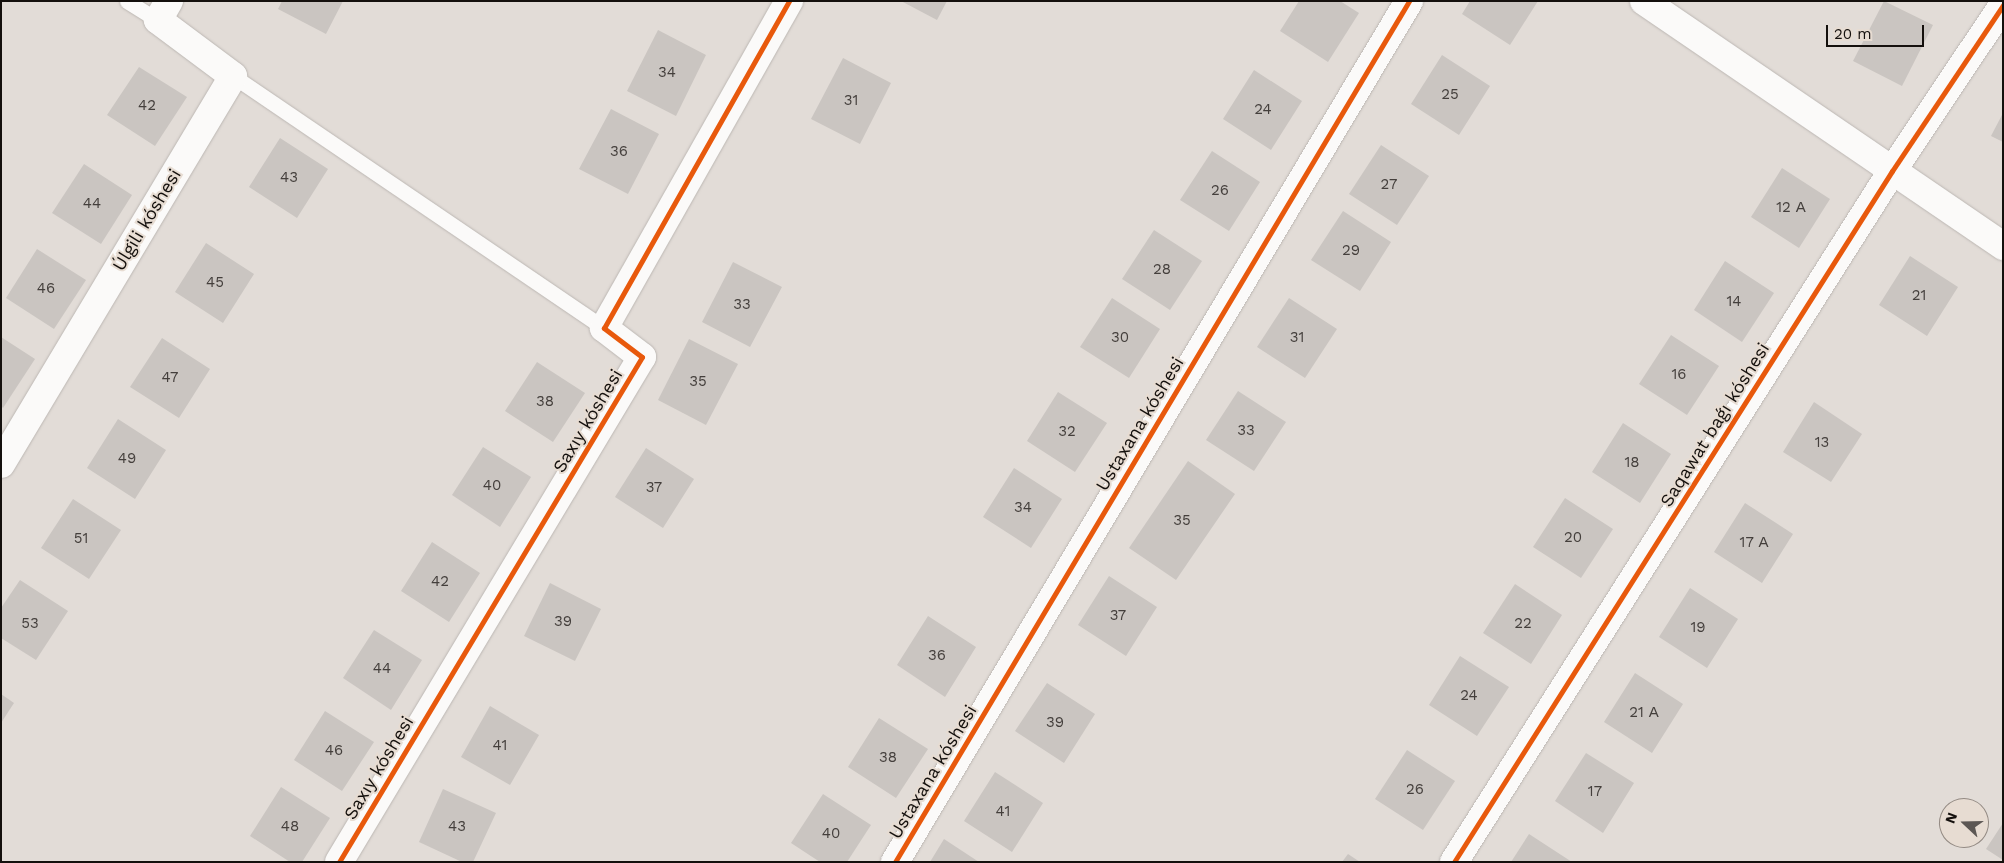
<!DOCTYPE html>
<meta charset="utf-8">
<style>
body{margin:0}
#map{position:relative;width:2004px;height:863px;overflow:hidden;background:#e2dcd7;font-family:"Work Sans",sans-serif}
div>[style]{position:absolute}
.building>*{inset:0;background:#cac5c1}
.roads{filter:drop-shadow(0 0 1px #bcb7b3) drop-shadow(0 0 1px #bcb7b3)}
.lane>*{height:15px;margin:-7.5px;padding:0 7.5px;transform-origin:7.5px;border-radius:7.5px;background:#fbfaf9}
.street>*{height:28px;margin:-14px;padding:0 14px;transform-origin:14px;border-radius:14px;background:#fbfaf9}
.cycleway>*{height:5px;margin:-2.5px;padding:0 2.5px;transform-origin:2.5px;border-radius:2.5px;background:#e8590c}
span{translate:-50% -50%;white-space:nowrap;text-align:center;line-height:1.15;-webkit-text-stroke:4px #e7dcd2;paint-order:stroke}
.number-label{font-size:15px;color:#443f3c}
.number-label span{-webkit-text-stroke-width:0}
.street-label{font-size:18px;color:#14100d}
.frame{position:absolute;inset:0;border:2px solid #14100d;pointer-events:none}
.north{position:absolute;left:1939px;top:798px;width:50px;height:50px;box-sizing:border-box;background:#e7dcd2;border:1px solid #938a83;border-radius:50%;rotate:291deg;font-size:14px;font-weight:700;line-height:20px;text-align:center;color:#14100d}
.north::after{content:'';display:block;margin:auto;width:18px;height:22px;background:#5c5754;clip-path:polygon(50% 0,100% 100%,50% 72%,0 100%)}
.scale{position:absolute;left:1826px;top:25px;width:98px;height:22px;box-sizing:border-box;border:2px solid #14100d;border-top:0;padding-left:6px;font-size:15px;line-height:18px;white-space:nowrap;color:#14100d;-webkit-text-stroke:4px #e7dcd2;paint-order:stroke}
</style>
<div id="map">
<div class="building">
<div style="clip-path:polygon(282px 1px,343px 1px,326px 34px,278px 9px)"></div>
<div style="clip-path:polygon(901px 1px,947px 1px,937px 20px)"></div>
<div style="clip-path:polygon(1299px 1px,1340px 1px,1359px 13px,1328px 62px,1280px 31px)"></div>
<div style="clip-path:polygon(1470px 1px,1538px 1px,1510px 45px,1462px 14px)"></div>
<div style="clip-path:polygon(1884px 1px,1933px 25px,1902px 86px,1853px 61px)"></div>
<div style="clip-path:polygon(658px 30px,706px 55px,676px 116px,627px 91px)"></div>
<div style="clip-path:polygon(1442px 55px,1490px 86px,1459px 135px,1411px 104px)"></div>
<div style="clip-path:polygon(843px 58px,891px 83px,860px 144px,811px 119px)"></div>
<div style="clip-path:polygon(139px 67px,187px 97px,155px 146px,107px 115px)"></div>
<div style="clip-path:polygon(1254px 70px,1302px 101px,1271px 150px,1223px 119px)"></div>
<div style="clip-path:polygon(611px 109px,659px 134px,628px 194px,579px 169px)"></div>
<div style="clip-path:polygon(2003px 113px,2003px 142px,1991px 136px)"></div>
<div style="clip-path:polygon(280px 138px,328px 169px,297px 218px,249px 187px)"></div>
<div style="clip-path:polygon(1381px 145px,1429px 176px,1397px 225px,1349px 194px)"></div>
<div style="clip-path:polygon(1212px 151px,1260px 182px,1229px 231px,1180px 200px)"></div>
<div style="clip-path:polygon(84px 164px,132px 195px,101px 244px,52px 213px)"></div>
<div style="clip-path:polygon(1782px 168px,1830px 199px,1799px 248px,1751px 217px)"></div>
<div style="clip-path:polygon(1343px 211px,1391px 242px,1360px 291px,1311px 260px)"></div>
<div style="clip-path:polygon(1154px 230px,1202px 261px,1170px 310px,1122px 279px)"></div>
<div style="clip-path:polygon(206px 243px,254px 274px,223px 323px,175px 292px)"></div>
<div style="clip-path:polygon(37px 249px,86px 280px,54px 329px,6px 298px)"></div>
<div style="clip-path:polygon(1910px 256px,1958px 287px,1927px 336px,1879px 305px)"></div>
<div style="clip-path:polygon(1725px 261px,1774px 293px,1742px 342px,1694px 310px)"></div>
<div style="clip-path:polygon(733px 262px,782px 287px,750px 347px,702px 322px)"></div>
<div style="clip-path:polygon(1112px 298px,1160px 329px,1129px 378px,1080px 347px)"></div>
<div style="clip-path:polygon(1289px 298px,1337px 329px,1305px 378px,1257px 347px)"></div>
<div style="clip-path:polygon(1671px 335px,1719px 366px,1687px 415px,1639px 384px)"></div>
<div style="clip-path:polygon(1px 337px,35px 359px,3px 408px,1px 406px)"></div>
<div style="clip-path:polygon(162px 338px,210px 369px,179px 418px,130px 387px)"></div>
<div style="clip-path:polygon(689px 339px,738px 364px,706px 425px,658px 400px)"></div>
<div style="clip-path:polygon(537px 362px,585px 393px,553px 442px,505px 411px)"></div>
<div style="clip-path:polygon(1238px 391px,1286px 422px,1254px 471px,1206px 440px)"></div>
<div style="clip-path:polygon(1058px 392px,1107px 423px,1075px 472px,1027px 441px)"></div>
<div style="clip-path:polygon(1814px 402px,1862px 434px,1831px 482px,1783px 452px)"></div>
<div style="clip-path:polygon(118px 419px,166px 450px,135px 499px,87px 468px)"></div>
<div style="clip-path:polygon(1623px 423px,1671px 454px,1640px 503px,1592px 472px)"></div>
<div style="clip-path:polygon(483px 447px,531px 477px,500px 527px,452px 495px)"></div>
<div style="clip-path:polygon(646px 448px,694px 479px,663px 528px,615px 497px)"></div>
<div style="clip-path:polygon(1188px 461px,1235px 494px,1176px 580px,1129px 548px)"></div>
<div style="clip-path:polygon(1014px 468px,1062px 499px,1031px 548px,983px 517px)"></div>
<div style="clip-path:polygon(1565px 498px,1613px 529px,1581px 578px,1533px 547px)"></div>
<div style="clip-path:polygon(73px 499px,121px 530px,89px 579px,41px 548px)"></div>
<div style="clip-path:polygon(1745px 503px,1793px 534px,1762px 583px,1714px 552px)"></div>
<div style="clip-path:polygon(432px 542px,480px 573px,449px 622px,401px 591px)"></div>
<div style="clip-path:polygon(1109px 576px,1157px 607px,1126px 656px,1078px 625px)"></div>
<div style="clip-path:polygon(20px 580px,68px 611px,36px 660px,1px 638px,1px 608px)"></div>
<div style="clip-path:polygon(550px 583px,601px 609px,575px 661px,524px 636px)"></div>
<div style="clip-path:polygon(1515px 584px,1562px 615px,1531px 664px,1483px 633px)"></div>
<div style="clip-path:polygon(1690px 588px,1738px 619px,1707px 668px,1659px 637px)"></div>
<div style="clip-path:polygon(928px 616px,976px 647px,945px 697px,897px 665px)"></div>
<div style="clip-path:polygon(374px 630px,422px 660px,391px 710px,343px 678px)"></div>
<div style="clip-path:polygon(1460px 656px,1509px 687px,1477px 736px,1429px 705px)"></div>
<div style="clip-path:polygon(1635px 673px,1683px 704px,1652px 753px,1604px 722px)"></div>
<div style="clip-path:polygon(1047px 683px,1095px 714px,1064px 763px,1015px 731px)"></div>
<div style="clip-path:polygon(1px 694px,14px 703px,1px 723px)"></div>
<div style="clip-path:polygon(490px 706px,539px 735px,510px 785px,461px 757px)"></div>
<div style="clip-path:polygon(325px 711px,374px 742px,342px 791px,294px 760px)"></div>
<div style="clip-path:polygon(879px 718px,928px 749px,896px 798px,848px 767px)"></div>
<div style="clip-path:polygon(1407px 750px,1455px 781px,1423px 830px,1375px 799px)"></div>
<div style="clip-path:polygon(1586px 753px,1634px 783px,1603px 833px,1555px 801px)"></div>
<div style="clip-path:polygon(995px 772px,1043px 803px,1012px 852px,964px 821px)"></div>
<div style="clip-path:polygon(281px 787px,330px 818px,302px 862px,290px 862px,250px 836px)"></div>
<div style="clip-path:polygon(443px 789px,496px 813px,473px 862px,462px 862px,419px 842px)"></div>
<div style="clip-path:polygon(823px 794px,871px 825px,847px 862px,820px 862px,791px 843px)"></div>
<div style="clip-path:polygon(2003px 823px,2003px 860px,1986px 849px)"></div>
<div style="clip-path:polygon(1529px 834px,1572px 862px,1511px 862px)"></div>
<div style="clip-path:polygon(944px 839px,979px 862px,930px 862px)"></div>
<div style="clip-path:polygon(1348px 854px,1360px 862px,1342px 862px)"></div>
</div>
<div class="roads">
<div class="lane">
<div style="left:127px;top:1px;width:36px;rotate:32deg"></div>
<div style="left:233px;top:76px;width:448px;rotate:34.2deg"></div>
</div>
<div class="street">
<div style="left:1644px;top:1px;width:435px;rotate:34.3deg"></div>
<div style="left:1px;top:464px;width:452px;rotate:-59.1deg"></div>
<div style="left:233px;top:76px;width:94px;rotate:-143.3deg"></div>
<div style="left:158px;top:20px;width:22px;rotate:-60deg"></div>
<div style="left:339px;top:862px;width:589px;rotate:-59.04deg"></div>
<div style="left:642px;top:357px;width:48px;rotate:-142.7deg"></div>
<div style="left:604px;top:328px;width:376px;rotate:-60.5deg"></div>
<div style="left:895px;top:862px;width:1003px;rotate:-59.16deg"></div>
<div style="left:1454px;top:862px;width:818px;rotate:-57.63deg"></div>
<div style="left:1892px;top:171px;width:200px;rotate:-56.2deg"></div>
</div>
</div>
<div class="cycleway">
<div style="left:339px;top:862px;width:589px;rotate:-59.04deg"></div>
<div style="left:642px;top:357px;width:48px;rotate:-142.7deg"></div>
<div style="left:604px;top:328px;width:376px;rotate:-60.5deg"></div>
<div style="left:895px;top:862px;width:1003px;rotate:-59.16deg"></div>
<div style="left:1454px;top:862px;width:818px;rotate:-57.63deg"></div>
<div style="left:1892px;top:171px;width:200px;rotate:-56.2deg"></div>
</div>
<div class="number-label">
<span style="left:667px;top:73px">34</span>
<span style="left:1450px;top:95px">25</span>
<span style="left:851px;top:101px">31</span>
<span style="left:147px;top:106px">42</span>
<span style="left:1263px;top:110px">24</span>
<span style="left:619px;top:152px">36</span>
<span style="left:289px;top:178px">43</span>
<span style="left:1389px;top:185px">27</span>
<span style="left:1220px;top:191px">26</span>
<span style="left:92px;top:204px">44</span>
<span style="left:1791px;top:208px">12 А</span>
<span style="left:1351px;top:251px">29</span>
<span style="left:1162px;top:270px">28</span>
<span style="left:215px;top:283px">45</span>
<span style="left:46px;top:289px">46</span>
<span style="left:1919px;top:296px">21</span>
<span style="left:1734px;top:302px">14</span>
<span style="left:742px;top:305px">33</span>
<span style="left:1120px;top:338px">30</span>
<span style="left:1297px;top:338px">31</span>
<span style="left:1679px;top:375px">16</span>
<span style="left:170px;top:378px">47</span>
<span style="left:698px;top:382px">35</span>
<span style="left:545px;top:402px">38</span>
<span style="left:1246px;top:431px">33</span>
<span style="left:1067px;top:432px">32</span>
<span style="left:1822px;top:443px">13</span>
<span style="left:127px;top:459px">49</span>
<span style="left:1632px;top:463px">18</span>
<span style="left:492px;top:486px">40</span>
<span style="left:654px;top:488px">37</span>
<span style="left:1023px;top:508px">34</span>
<span style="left:1182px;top:521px">35</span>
<span style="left:1573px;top:538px">20</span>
<span style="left:81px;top:539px">51</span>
<span style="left:1754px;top:543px">17 А</span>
<span style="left:440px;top:582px">42</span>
<span style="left:1118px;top:616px">37</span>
<span style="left:563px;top:622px">39</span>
<span style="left:30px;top:624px">53</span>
<span style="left:1523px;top:624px">22</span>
<span style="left:1698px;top:628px">19</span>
<span style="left:937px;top:656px">36</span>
<span style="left:382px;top:669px">44</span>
<span style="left:1469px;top:696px">24</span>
<span style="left:1644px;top:713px">21 А</span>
<span style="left:1055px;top:723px">39</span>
<span style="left:500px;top:746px">41</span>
<span style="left:334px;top:751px">46</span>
<span style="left:888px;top:758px">38</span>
<span style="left:1415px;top:790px">26</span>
<span style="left:1595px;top:792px">17</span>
<span style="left:1003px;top:812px">41</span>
<span style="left:290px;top:827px">48</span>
<span style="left:457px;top:827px">43</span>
<span style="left:831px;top:834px">40</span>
</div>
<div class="street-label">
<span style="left:147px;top:220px;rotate:-59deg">Úlgili kóshesi</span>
<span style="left:588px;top:421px;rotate:-59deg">Saxıy kóshesi</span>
<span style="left:1140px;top:424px;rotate:-59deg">Ustaxana kóshesi</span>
<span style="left:1715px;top:425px;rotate:-58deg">Saqawat baǵı kóshesi</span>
<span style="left:379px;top:768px;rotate:-59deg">Saxıy kóshesi</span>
<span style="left:933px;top:772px;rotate:-59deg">Ustaxana kóshesi</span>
</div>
<div class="frame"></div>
<div class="north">N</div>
<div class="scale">20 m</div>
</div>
